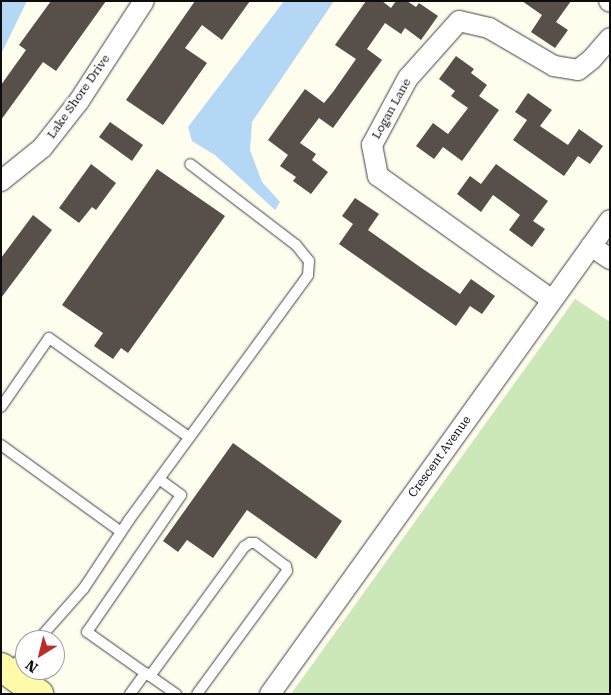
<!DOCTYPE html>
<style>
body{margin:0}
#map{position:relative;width:611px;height:695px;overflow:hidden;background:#fffdee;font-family:"Roboto Serif",serif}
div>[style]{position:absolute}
.green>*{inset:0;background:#cde8b8}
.water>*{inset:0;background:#b3d7f5}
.building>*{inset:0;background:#564f4a}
.roads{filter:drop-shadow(0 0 1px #404040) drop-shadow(0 0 1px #404040)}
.service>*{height:10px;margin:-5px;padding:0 5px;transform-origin:5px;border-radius:5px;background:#fff}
.minor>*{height:20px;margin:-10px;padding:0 10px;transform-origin:10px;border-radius:10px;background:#fff}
.secondary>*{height:28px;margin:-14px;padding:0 14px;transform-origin:14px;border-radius:14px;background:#fdfbaa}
span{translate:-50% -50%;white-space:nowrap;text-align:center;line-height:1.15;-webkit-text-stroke:5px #fff;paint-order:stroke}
.street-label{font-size:12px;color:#0d0d0d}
.frame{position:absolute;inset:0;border:2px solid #0d0d0d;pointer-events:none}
.north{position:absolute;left:15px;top:630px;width:50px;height:50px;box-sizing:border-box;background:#fff;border:1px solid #9e9e9e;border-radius:50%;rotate:216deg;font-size:14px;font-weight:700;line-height:20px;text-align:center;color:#0d0d0d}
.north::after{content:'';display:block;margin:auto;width:18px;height:22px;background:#ba2e28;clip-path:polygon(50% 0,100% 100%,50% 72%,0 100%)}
</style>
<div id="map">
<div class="green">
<div style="clip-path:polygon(575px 299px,610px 322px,610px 694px,291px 694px)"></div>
</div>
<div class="water">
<div style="clip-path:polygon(1px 1px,27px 1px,1px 54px)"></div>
<div style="clip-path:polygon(284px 1px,334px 1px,252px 122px,250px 150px,262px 182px,280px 202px,275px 210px,215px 155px,192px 141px,188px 127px)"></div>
</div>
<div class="building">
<div style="clip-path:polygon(51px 1px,106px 1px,56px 71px,43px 62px,1px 120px,1px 85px,26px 50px,19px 45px)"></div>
<div style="clip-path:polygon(195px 1px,250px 1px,222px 40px,202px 25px,185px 48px,207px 63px,163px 125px,126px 100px)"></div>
<div style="clip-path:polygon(366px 1px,382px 1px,391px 8px,396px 1px,407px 1px,416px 7px,419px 3px,438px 16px,421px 40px,405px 28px,401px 34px,385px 23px,367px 49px,382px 60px,333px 128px,319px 118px,300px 143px,316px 154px,312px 160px,328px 172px,311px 194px,293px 181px,296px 177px,280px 166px,288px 155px,268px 140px,305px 89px,324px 103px,333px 92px,356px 59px,335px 45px)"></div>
<div style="clip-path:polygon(522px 1px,571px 1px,556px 22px,568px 30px,555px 48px,531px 32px,542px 15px)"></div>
<div style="clip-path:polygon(456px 56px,474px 69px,471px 73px,487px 85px,479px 96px,499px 110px,462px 161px,443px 147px,434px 159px,416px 146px,433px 123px,448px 134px,468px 108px,451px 96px,455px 91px,439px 79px)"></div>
<div style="clip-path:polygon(528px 93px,552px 110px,540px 126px,568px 145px,579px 129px,603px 146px,590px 164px,578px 156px,564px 176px,513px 140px,527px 120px,515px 112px)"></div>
<div style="clip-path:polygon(110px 122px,143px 145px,132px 161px,99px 137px)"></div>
<div style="clip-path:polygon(91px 164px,116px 183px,96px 210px,92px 207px,79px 223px,59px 208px)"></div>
<div style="clip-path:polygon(496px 164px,548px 201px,533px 221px,545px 229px,532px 247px,509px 230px,520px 215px,493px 195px,481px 212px,457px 194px,470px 176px,481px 184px)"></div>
<div style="clip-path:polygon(157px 169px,225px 216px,128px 353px,121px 348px,113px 359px,94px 346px,103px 333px,62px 305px)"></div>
<div style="clip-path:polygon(355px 198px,379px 214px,368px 230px,420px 267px,460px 294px,471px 279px,495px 296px,482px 314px,470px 306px,456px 326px,339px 244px,353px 224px,342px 216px)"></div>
<div style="clip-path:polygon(33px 215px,52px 230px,1px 298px,1px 258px)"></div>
<div style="clip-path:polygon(233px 443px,342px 521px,316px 559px,247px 510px,213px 558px,187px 540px,178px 552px,163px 541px)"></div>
</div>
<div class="roads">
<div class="service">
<div style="left:1px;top:407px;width:84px;rotate:-55.2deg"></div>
<div style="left:49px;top:338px;width:171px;rotate:35.3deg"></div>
<div style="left:1px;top:445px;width:148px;rotate:35.9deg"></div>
<div style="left:38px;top:640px;width:69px;rotate:-48.5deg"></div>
<div style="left:84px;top:588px;width:82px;rotate:-56.5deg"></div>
<div style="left:129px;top:520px;width:303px;rotate:-53.8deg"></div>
<div style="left:308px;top:275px;width:14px;rotate:-86deg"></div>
<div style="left:309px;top:261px;width:21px;rotate:-129deg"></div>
<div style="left:296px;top:245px;width:133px;rotate:-142.6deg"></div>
<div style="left:9px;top:671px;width:23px;rotate:-47deg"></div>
<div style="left:146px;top:673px;width:37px;rotate:35deg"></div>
<div style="left:150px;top:676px;width:160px;rotate:-53.9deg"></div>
<div style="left:244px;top:547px;width:7px;rotate:-34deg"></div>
<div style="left:250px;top:543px;width:5px"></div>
<div style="left:255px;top:543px;width:39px;rotate:37deg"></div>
<div style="left:286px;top:566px;width:5px;rotate:79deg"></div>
<div style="left:287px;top:571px;width:152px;rotate:126.2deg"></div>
<div style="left:130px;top:694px;width:26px;rotate:-54deg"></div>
<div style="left:145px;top:673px;width:71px;rotate:-144.7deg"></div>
<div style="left:87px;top:632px;width:166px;rotate:-55.5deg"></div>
<div style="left:181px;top:495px;width:27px;rotate:-144deg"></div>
</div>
<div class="minor">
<div style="left:609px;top:1px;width:1px;rotate:45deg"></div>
<div style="left:1px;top:181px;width:53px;rotate:-38.8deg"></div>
<div style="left:42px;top:148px;width:60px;rotate:-51.8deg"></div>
<div style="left:79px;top:101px;width:119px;rotate:-57deg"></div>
<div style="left:591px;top:246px;width:23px;rotate:34deg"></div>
<div style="left:552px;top:300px;width:214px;rotate:-144.5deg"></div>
<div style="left:378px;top:176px;width:32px;rotate:-101deg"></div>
<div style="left:372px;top:145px;width:76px;rotate:-61.8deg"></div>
<div style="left:408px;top:78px;width:76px;rotate:-48.2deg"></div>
<div style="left:459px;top:21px;width:31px;rotate:13deg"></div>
<div style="left:489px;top:28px;width:75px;rotate:30.3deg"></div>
<div style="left:554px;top:66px;width:24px;rotate:9deg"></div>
<div style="left:578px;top:70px;width:16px;rotate:-38deg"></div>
<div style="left:591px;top:60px;width:29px;rotate:-49deg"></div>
<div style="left:270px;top:694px;width:583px;rotate:-54.35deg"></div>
</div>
<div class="secondary">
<div style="left:1px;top:667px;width:47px;rotate:35.4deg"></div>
</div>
</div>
<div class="street-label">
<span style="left:79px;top:97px;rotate:-55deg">Lake Shore Drive</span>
<span style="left:392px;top:109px;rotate:-61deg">Logan Lane</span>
<span style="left:440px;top:457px;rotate:-54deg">Crescent Avenue</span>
</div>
<div class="frame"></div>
<div class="north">N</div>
</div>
